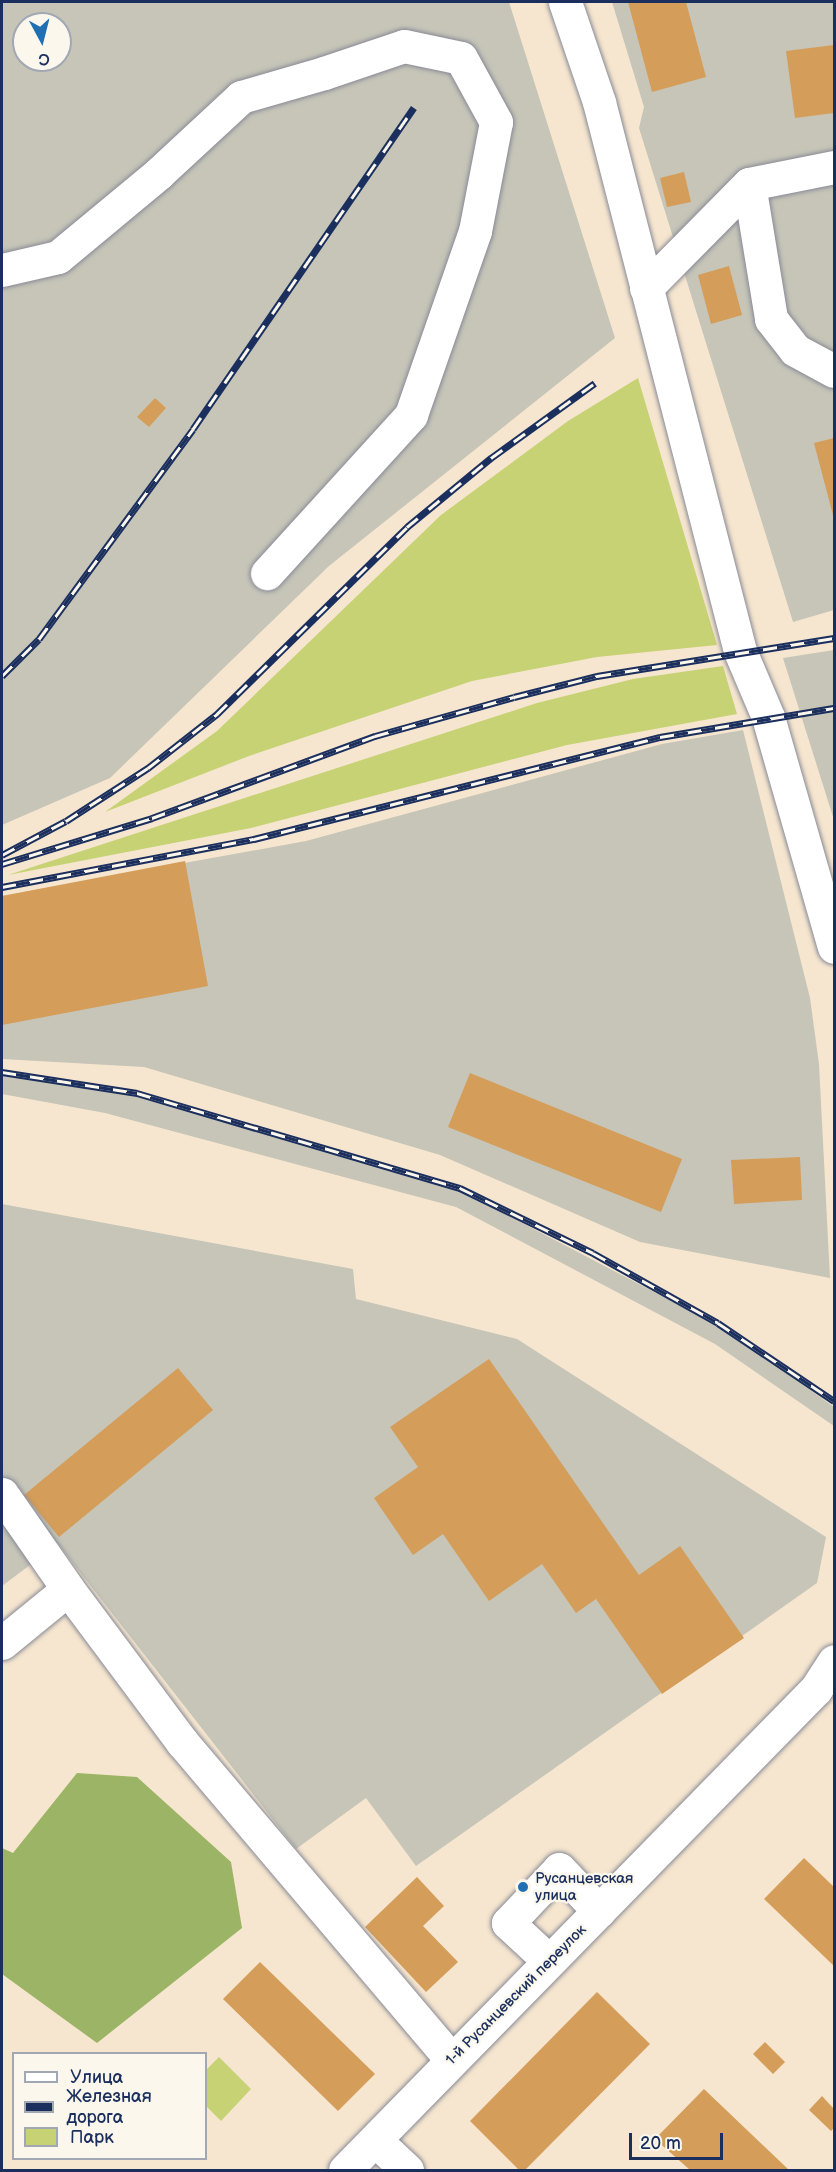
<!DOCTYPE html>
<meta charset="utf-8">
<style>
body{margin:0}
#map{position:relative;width:836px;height:2172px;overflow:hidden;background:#f6e6cf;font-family:"Balsamiq Sans",sans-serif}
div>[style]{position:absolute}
.industrial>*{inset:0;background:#c6c5b8}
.green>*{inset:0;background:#c6d273}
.forest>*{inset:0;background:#9cb465}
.building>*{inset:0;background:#d49d59}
.roads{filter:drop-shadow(0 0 2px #888a96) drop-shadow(0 0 2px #888a96)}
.minor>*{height:33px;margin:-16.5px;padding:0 16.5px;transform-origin:16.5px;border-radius:16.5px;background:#fff}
.rail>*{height:7px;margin-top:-3.5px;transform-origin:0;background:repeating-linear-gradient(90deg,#fbf7ec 0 14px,#1b2f5e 0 28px);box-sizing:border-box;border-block:2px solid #1b2f5e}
.dots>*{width:16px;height:16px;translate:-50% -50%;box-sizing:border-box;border:3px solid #fbf7ec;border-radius:50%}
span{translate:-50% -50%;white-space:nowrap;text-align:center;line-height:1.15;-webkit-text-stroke:4.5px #fbf7ec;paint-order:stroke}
.poi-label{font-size:15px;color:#1b2f5e}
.left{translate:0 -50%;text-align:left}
.street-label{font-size:15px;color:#1b2f5e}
.frame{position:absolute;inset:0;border:3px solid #1b2f5e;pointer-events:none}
.legend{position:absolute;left:12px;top:2052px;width:195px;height:108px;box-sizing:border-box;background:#fbf7ec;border:2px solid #a1a7b3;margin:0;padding:8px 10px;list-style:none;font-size:18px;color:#1b2f5e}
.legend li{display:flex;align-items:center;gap:12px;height:30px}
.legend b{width:30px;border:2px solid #a1a7b3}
.north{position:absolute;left:12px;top:12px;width:60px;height:60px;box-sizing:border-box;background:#fbf7ec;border:2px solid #a1a7b3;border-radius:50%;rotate:173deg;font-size:16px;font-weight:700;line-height:24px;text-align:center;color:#1b2f5e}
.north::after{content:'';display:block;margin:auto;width:21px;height:27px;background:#1f6fb2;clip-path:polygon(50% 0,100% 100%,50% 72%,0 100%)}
.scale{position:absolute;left:629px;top:2133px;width:94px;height:27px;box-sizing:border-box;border:3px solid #1b2f5e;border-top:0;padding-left:8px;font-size:18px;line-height:21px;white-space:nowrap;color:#1b2f5e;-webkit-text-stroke:4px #fbf7ec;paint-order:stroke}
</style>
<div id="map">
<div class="industrial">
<div style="clip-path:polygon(evenodd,2px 2px,509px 2px,615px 338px,329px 566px,110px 778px,2px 825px,2px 2px,24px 24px,60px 24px,60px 60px,24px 60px,24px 24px)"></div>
<div style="clip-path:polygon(612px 2px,834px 2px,834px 610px,793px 622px,639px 128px,644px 107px)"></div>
<div style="clip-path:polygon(834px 650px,834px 820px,783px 658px)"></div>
<div style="clip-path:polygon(743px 730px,810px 998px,819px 1064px,830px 1278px,640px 1242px,440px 1155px,144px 1067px,2px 1059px,2px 896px,306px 841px,662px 744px)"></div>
<div style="clip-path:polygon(2px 1070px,115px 1088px,463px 1192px,725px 1329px,834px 1407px,834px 1426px,715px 1344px,456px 1207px,105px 1113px,2px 1094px)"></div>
<div style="clip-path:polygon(2px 1204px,353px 1269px,356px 1299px,517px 1339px,826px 1537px,817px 1583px,416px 1866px,366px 1798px,296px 1849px,58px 1544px,2px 1586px)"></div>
</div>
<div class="green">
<div style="clip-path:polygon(638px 378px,717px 645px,597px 657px,472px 681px,249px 756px,105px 812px,217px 731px,441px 515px,568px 421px)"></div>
<div style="clip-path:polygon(723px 666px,737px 714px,567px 745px,251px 828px,8px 875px,537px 703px,633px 679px)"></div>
<div style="clip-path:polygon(219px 2057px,251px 2089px,221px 2121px,206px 2106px,206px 2070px)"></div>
</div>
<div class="forest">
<div style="clip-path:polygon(77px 1773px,137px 1777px,231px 1862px,242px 1928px,97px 2043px,2px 1974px,2px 1848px,13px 1853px)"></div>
</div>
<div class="building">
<div style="clip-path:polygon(628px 2px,686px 2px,706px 77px,652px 92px)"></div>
<div style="clip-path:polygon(834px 45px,834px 113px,795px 118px,786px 51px)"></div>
<div style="clip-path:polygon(684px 172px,691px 202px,667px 207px,660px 178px)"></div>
<div style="clip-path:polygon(729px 266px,742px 315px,711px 324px,698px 275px)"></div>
<div style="clip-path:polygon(155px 398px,166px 408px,149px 427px,137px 417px)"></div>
<div style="clip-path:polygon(834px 438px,834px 519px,814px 443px)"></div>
<div style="clip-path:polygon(185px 861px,208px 986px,2px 1025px,2px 896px)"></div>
<div style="clip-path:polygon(470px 1073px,682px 1159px,661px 1212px,448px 1127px)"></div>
<div style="clip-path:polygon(800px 1157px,802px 1200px,734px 1204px,731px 1160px)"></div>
<div style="clip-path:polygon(489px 1359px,639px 1575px,680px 1546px,744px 1638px,662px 1694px,596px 1599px,576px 1613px,542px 1564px,489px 1601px,443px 1534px,413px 1555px,374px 1498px,418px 1467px,390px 1427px)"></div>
<div style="clip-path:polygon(178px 1368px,213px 1410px,59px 1537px,24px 1495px)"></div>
<div style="clip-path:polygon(804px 1858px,834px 1887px,834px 1966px,764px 1899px)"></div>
<div style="clip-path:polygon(417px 1877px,444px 1906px,423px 1926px,458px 1962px,426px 1992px,365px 1927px)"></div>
<div style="clip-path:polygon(260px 1962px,375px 2074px,338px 2111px,223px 1999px)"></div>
<div style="clip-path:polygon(597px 1992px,650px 2044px,525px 2170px,519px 2170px,470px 2121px)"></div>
<div style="clip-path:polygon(765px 2042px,785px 2062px,773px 2074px,753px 2054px)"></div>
<div style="clip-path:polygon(704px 2089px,789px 2170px,690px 2170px,655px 2139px)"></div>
<div style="clip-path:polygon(822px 2096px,834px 2109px,834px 2128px,831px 2131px,809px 2110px)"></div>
</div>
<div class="roads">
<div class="minor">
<div style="left:565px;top:2px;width:106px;rotate:71.2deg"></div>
<div style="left:599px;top:102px;width:567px;rotate:75.6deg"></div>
<div style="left:740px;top:651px;width:72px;rotate:67deg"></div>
<div style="left:768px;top:717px;width:239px;rotate:74deg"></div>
<div style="left:749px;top:184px;width:137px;rotate:80.7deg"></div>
<div style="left:771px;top:319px;width:39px;rotate:52deg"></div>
<div style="left:795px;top:350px;width:44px;rotate:28.3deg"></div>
<div style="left:2px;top:270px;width:57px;rotate:-13.1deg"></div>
<div style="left:58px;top:257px;width:131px;rotate:-39.7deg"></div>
<div style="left:159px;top:173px;width:112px;rotate:-42.8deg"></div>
<div style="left:241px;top:97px;width:86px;rotate:-16.1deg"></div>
<div style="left:324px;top:73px;width:84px;rotate:-18.6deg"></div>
<div style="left:404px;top:46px;width:58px;rotate:11.9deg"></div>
<div style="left:461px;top:58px;width:73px;rotate:61.3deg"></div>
<div style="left:496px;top:122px;width:111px;rotate:100.9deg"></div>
<div style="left:475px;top:231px;width:195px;rotate:109.2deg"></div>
<div style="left:411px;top:415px;width:214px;rotate:132.3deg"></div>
<div style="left:646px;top:288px;width:146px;rotate:-45.3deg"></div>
<div style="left:749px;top:184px;width:87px;rotate:-11.3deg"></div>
<div style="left:2px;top:1494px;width:116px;rotate:55.2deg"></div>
<div style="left:2px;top:1643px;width:85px;rotate:-39.3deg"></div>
<div style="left:68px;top:1589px;width:191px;rotate:53.3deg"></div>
<div style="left:182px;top:1742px;width:417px;rotate:49.7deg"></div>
<div style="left:549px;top:1961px;width:56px;rotate:-137.2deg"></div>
<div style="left:508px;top:1923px;width:74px;rotate:-46.6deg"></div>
<div style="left:559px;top:1869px;width:58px;rotate:46.4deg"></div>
<div style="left:375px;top:2140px;width:44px;rotate:43.2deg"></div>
<div style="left:345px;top:2170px;width:673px;rotate:-45.6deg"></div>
<div style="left:816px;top:1689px;width:33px;rotate:-57deg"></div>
</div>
</div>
<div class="rail">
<div style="left:2px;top:676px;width:52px;rotate:-45deg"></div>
<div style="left:39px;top:639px;width:260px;rotate:-53.7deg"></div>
<div style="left:193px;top:429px;width:390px;rotate:-55.5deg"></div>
<div style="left:2px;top:855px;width:72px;rotate:-28deg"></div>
<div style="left:66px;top:821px;width:98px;rotate:-32.9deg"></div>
<div style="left:148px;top:768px;width:88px;rotate:-38deg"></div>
<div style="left:217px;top:714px;width:267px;rotate:-44.5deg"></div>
<div style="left:407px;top:527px;width:109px;rotate:-39.4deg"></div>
<div style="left:491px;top:458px;width:128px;rotate:-35.8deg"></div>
<div style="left:2px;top:864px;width:157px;rotate:-17deg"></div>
<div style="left:152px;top:818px;width:238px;rotate:-20.2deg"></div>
<div style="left:375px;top:736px;width:144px;rotate:-15.7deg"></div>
<div style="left:514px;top:697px;width:86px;rotate:-14.2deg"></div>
<div style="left:597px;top:676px;width:240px;rotate:-9.1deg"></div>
<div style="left:2px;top:887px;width:257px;rotate:-10.8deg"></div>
<div style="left:254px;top:839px;width:419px;rotate:-14.1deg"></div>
<div style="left:660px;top:737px;width:176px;rotate:-9.5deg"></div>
<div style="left:2px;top:1072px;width:137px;rotate:8.8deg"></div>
<div style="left:137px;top:1093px;width:337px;rotate:16.4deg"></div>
<div style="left:460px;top:1188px;width:148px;rotate:26deg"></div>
<div style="left:593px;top:1253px;width:143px;rotate:29.2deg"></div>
<div style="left:718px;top:1323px;width:140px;rotate:33.9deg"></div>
</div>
<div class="dots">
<div style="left:523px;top:1887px;background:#1f6fb2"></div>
</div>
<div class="poi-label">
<span class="left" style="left:535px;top:1887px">Русанцевская<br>улица</span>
</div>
<div class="street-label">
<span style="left:516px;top:1995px;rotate:-45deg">1-й Русанцевский переулок</span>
</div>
<div class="frame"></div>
<ul class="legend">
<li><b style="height:8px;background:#fff"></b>Улица</li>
<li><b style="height:8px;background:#1b2f5e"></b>Железная дорога</li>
<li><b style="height:16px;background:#c6d273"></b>Парк</li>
</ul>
<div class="north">С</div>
<div class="scale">20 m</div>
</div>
